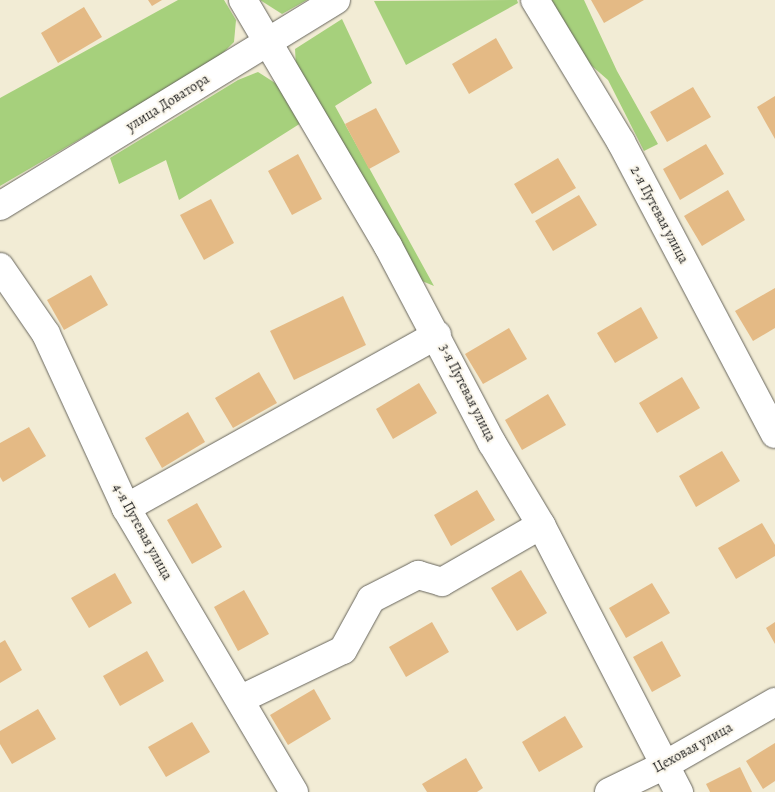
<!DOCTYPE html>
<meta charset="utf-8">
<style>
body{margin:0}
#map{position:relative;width:775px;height:792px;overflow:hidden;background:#f2ecd5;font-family:Alegreya,serif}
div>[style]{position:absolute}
.green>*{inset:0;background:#a6d07c}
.building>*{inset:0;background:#e4ba85}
.roads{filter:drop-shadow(0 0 1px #67655d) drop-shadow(0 0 1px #67655d)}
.minor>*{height:28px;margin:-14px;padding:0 14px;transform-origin:14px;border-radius:14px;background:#fff}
span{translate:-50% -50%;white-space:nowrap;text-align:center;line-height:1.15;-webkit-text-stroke:4px #fbf7ec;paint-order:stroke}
.street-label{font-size:14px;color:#1c1c1c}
</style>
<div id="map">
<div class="green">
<div style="clip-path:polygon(178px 0,224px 0,236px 20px,234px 42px,217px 59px,0 186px,0 98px)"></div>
<div style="clip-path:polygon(260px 0,307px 0,282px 14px)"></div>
<div style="clip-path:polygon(517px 0,518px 3px,406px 65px,374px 1px)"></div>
<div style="clip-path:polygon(547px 0,584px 0,617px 71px,658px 144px,644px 151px,608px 80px,585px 60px)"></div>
<div style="clip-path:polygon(342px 19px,372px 83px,335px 106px,434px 286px,422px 281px,296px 67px,295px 49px)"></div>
<div style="clip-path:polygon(258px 72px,283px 88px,301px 123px,179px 200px,166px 160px,119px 184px,110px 158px,238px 80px)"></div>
</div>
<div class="building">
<div style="clip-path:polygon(148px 0,162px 0,152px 6px)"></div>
<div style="clip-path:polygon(591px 0,644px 0,604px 23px)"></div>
<div style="clip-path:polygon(84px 7px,102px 37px,58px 63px,41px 33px)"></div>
<div style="clip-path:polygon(496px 38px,513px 68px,469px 94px,452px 64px)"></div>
<div style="clip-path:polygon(693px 87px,711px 117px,667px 142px,650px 112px)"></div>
<div style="clip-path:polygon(775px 96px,775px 139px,757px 107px)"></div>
<div style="clip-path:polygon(376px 108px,400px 152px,369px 169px,345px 124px)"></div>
<div style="clip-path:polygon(706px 144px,724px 174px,680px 200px,663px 169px)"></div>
<div style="clip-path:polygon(298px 154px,322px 199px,292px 215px,268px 171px)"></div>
<div style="clip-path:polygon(558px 158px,576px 188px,532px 214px,514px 184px)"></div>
<div style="clip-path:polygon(728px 190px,745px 220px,702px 246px,684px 216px)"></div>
<div style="clip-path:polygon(579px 195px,597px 225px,553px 251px,535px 221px)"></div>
<div style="clip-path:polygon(211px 199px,234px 243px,204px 260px,180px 215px)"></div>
<div style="clip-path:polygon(91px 275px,108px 305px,64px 330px,47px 300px)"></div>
<div style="clip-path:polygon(775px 288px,775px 328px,753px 341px,735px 311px)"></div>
<div style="clip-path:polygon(343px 296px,366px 345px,294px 380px,270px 331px)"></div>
<div style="clip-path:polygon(641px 307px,658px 338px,615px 363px,597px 333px)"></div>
<div style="clip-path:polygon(509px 328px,527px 359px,483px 384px,465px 354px)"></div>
<div style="clip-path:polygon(259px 372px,277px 403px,233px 428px,215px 398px)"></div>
<div style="clip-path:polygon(682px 377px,700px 408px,657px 433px,639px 403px)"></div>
<div style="clip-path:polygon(419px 383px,437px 413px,393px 439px,376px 409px)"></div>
<div style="clip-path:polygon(548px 394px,566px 425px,522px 450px,505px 420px)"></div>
<div style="clip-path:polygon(188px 412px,205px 442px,162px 468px,145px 438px)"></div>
<div style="clip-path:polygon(29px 427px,46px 456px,3px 482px,0 477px,0 443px)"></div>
<div style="clip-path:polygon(722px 451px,740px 481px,696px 507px,679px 476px)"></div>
<div style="clip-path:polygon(477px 490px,495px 520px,451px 546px,434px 515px)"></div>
<div style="clip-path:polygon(197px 503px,222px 547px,192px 564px,167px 520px)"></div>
<div style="clip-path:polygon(762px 523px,775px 545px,775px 556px,736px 579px,718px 548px)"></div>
<div style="clip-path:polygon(521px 570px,547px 613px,517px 631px,491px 588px)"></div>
<div style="clip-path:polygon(115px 573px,132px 603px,89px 628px,71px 598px)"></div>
<div style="clip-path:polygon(652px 583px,670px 613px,626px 638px,609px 608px)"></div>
<div style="clip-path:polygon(244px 590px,269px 634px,238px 651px,214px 607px)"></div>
<div style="clip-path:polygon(432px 622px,449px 652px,406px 677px,389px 647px)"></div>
<div style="clip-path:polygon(775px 622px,775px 644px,766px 628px)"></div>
<div style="clip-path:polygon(5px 640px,22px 670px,0 683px,0 643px)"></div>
<div style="clip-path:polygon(662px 641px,681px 676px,652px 692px,633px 657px)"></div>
<div style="clip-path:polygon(147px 651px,164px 681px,120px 706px,103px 676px)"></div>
<div style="clip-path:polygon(314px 689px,331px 719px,288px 745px,270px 715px)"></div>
<div style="clip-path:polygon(38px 709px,56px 739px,12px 764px,0 744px,0 731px)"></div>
<div style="clip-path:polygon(565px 716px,583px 747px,539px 772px,522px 742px)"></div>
<div style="clip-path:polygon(192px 722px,210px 752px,166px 777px,148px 747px)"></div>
<div style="clip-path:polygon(775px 743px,775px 781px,763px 789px,746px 761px)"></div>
<div style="clip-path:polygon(466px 758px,483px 788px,477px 792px,427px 792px,422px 784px)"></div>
<div style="clip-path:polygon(740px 767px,752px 792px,710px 792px,706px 784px)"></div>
</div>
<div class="roads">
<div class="minor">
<div style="left:243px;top:0;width:286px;rotate:59.5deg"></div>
<div style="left:388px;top:246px;width:223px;rotate:62.2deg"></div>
<div style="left:492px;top:443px;width:96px;rotate:59.1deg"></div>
<div style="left:541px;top:525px;width:301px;rotate:62.7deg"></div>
<div style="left:535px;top:0;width:166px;rotate:58.8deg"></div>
<div style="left:621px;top:142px;width:330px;rotate:62.2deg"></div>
<div style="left:0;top:206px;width:394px;rotate:-31.5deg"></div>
<div style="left:0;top:267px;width:81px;rotate:55.5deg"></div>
<div style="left:46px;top:334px;width:192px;rotate:65.3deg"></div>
<div style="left:126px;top:508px;width:330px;rotate:59.4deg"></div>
<div style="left:126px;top:508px;width:356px;rotate:-29.1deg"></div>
<div style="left:241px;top:699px;width:113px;rotate:-25.7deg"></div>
<div style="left:343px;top:650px;width:58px;rotate:-61.2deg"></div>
<div style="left:371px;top:599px;width:53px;rotate:-27.1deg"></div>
<div style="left:418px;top:575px;width:25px;rotate:16deg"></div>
<div style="left:442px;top:582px;width:114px;rotate:-29.9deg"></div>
<div style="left:609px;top:792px;width:62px;rotate:-25.7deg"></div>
<div style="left:665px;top:765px;width:127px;rotate:-29.8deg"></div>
</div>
</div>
<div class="street-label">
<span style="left:168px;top:103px;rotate:-32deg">улица Доватора</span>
<span style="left:659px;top:215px;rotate:62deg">2-я Путевая улица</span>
<span style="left:467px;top:393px;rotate:63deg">3-я Путевая улица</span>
<span style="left:142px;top:532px;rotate:61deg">4-я Путевая улица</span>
<span style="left:693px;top:748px;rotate:-29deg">Цеховая улица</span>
</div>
</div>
